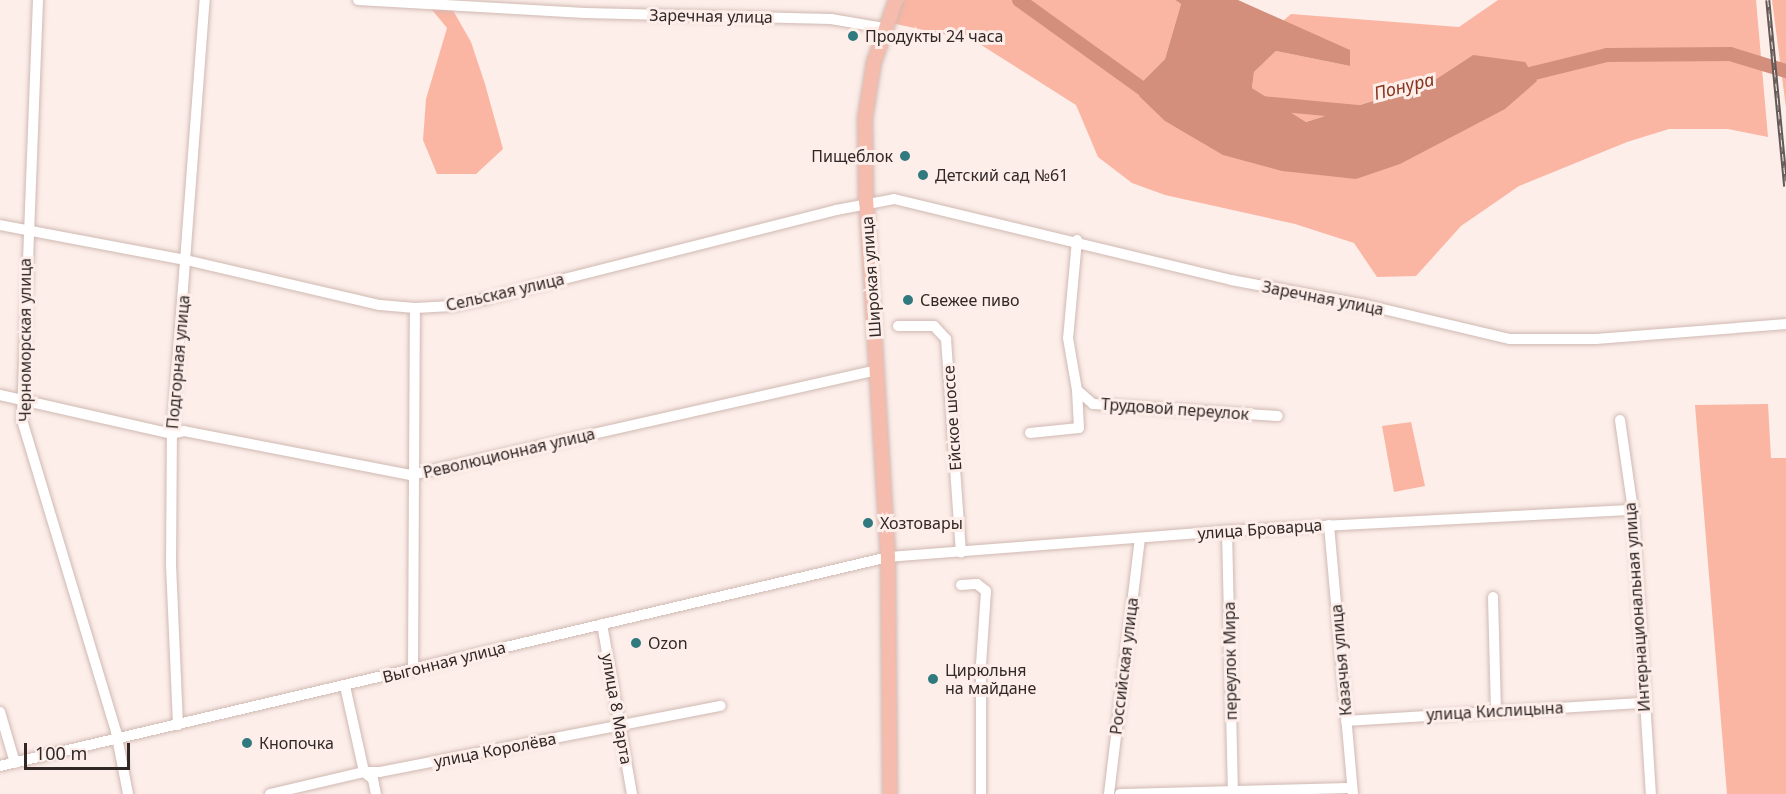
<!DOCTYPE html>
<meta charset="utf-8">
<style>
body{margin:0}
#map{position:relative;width:1786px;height:794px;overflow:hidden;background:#fdeeea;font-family:"Noto Sans",sans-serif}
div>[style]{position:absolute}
.green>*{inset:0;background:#fab5a3}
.water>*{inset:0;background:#d38f7c}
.river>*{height:14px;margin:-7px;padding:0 7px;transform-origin:7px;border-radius:7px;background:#d38f7c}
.roads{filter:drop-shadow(0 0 2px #d0b9b2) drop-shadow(0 0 2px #d0b9b2)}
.minor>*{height:10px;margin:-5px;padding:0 5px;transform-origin:5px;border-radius:5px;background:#fff}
.major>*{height:14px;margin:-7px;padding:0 7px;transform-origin:7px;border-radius:7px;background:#f5bbac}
.rail>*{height:4.5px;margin-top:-2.25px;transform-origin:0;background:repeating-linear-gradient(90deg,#fdeeea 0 7px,#635956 0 14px);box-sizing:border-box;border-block:2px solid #635956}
.dots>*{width:16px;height:16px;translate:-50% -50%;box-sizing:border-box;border:3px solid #fdeeea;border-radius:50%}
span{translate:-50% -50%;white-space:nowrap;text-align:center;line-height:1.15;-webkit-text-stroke:6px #fdeeea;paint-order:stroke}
.street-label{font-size:16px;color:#312826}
.poi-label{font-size:16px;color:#312826}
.left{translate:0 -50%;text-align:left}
.right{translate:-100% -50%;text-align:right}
.water-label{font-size:18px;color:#88351f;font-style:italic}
.scale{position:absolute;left:24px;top:743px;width:106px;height:27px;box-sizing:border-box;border:3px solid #312826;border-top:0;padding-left:8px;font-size:18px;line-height:21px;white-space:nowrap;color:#312826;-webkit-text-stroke:4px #fdeeea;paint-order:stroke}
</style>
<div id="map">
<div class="green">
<div style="clip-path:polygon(424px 0,447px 0,471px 42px,485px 84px,503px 149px,476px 174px,437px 174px,423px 140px,426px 99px,447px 28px)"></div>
<div style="clip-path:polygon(904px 0,1175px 0,1181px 4px,1165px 59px,1143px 81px,1356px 179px,1473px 55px,1430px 83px,1306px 122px,1252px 88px,1254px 72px,1276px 51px,1350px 66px,1326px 40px,1283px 21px,1291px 14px,1459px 27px,1498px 0,1756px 0,1768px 137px,1728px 129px,1669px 129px,1627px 142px,1519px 186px,1461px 226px,1416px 276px,1377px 277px,1354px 243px,1295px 224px,1165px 195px,1132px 183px,1098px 157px,1076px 105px,975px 41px,891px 23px)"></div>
<div style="clip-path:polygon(1772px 0,1786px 0,1786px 108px)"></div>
<div style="clip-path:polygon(1768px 404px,1771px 458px,1786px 458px,1786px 794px,1727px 794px,1695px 405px)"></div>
<div style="clip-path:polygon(1411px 422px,1425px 486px,1394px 492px,1382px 426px)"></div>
</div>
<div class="water">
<div style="clip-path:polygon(1175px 0,1238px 0,1350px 50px,1350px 66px,1276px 51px,1254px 72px,1252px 88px,1306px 122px,1430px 83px,1473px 55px,1525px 62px,1537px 81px,1505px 109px,1400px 164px,1356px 179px,1282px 171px,1223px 155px,1165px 121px,1139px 96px,1143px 81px,1165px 59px,1181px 4px)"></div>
</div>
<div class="river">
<div style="left:1019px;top:0;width:158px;rotate:35.7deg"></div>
<div style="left:1147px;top:92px;width:11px;rotate:5deg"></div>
<div style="left:1514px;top:78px;width:96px;rotate:-13.9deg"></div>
<div style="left:1607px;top:55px;width:123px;rotate:-0.5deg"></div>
<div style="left:1730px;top:54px;width:59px;rotate:16.9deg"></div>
<div style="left:1261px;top:103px;width:97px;rotate:5.3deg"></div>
</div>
<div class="roads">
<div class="minor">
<div style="left:38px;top:0;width:420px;rotate:92.2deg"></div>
<div style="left:22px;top:420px;width:326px;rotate:73.2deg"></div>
<div style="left:116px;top:732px;width:63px;rotate:79deg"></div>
<div style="left:358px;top:0;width:227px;rotate:3.3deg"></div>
<div style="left:585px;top:13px;width:246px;rotate:1.4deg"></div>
<div style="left:831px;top:19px;width:54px;rotate:9.6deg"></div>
<div style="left:0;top:225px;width:189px;rotate:10.7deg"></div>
<div style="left:186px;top:260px;width:199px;rotate:13.1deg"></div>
<div style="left:380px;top:305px;width:35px;rotate:5deg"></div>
<div style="left:415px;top:308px;width:37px;rotate:-3deg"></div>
<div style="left:452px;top:306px;width:34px;rotate:-12deg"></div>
<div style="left:485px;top:299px;width:362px;rotate:-14.2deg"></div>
<div style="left:836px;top:210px;width:59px;rotate:-10.7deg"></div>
<div style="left:894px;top:199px;width:347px;rotate:13.5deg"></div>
<div style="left:1231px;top:280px;width:137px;rotate:10.5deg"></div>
<div style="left:1366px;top:305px;width:148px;rotate:13.3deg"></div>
<div style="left:1510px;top:339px;width:86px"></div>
<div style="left:1596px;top:339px;width:191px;rotate:-4.5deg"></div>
<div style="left:1077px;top:240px;width:98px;rotate:95.2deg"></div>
<div style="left:1068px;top:338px;width:53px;rotate:80.2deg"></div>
<div style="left:1077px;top:390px;width:21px;rotate:41deg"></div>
<div style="left:1093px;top:404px;width:185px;rotate:3.7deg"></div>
<div style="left:898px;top:326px;width:36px"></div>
<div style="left:934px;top:326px;width:18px;rotate:47deg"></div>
<div style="left:946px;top:339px;width:214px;rotate:86deg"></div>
<div style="left:0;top:395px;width:176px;rotate:12.8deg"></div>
<div style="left:172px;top:434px;width:12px;rotate:-14deg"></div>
<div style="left:184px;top:431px;width:231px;rotate:11deg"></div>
<div style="left:411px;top:475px;width:477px;rotate:-12.7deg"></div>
<div style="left:1620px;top:420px;width:91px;rotate:81.8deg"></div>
<div style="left:1633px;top:510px;width:285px;rotate:86.4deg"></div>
<div style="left:1030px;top:433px;width:49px;rotate:-5.8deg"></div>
<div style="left:1079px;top:428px;width:38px;rotate:-93deg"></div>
<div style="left:1329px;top:525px;width:270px;rotate:84.9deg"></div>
<div style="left:1227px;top:531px;width:259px;rotate:88.7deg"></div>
<div style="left:961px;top:585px;width:16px;rotate:-4deg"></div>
<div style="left:977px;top:584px;width:11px;rotate:38deg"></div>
<div style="left:986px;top:591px;width:73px;rotate:93.9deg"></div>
<div style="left:981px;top:664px;width:130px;rotate:90deg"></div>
<div style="left:1493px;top:597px;width:114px;rotate:88.5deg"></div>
<div style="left:602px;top:624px;width:173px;rotate:80deg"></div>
<div style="left:413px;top:670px;width:362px;rotate:-89.7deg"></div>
<div style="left:345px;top:686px;width:88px;rotate:77.5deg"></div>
<div style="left:364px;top:772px;width:11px;rotate:38deg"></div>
<div style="left:373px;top:779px;width:15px;rotate:79deg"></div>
<div style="left:0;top:712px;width:53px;rotate:73.6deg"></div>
<div style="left:1346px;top:721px;width:298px;rotate:-3.5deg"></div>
<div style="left:178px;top:725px;width:159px;rotate:-92.5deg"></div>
<div style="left:171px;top:566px;width:132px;rotate:-89.6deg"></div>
<div style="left:172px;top:434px;width:435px;rotate:-85.7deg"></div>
<div style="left:0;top:766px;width:912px;rotate:-13.24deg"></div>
<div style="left:888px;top:557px;width:340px;rotate:-4.4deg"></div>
<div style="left:1227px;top:531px;width:407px;rotate:-3deg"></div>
<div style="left:270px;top:794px;width:97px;rotate:-13.2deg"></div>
<div style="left:364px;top:772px;width:16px"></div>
<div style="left:380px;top:772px;width:347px;rotate:-11deg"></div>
<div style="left:1109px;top:794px;width:258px;rotate:-83.1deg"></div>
<div style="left:1120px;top:794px;width:232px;rotate:-1.5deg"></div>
</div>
<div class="major">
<div style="left:890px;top:794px;width:237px;rotate:-90.5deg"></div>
<div style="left:888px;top:557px;width:356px;rotate:-93.5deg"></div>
<div style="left:866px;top:202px;width:84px;rotate:-90.7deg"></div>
<div style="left:865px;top:118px;width:57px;rotate:-80.9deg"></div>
<div style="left:874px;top:62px;width:66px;rotate:-70.5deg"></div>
</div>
</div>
<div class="rail">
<div style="left:1768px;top:0;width:187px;rotate:84.5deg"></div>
</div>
<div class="dots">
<div style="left:853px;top:36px;background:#30797e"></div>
<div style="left:905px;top:156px;background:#30797e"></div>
<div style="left:923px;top:175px;background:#30797e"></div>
<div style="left:908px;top:300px;background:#30797e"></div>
<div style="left:868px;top:523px;background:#30797e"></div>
<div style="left:636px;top:643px;background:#30797e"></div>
<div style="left:933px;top:679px;background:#30797e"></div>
<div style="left:247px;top:743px;background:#30797e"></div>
</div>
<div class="street-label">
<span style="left:711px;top:16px;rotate:1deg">Заречная улица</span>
<span style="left:871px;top:277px;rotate:-94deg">Широкая улица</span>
<span style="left:505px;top:292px;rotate:-13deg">Сельская улица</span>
<span style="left:1323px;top:298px;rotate:11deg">Заречная улица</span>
<span style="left:25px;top:340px;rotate:-90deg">Черноморская улица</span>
<span style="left:178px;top:362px;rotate:-85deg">Подгорная улица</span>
<span style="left:1175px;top:409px;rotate:4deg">Трудовой переулок</span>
<span style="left:952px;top:418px;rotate:-94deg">Ейское шоссе</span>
<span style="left:509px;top:453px;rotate:-13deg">Революционная улица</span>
<span style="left:1260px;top:529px;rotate:-4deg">улица Броварца</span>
<span style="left:1637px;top:607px;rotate:-94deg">Интернациональная улица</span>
<span style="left:1341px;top:660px;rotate:-95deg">Казачья улица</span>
<span style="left:1230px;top:661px;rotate:-91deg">переулок Мира</span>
<span style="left:444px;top:662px;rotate:-14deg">Выгонная улица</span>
<span style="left:1124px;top:666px;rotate:-83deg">Российская улица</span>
<span style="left:617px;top:709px;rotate:80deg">улица 8 Марта</span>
<span style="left:1495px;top:711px;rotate:-3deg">улица Кислицына</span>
<span style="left:495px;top:750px;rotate:-11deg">улица Королёва</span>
</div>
<div class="poi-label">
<span class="left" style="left:865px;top:36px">Продукты 24 часа</span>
<span class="right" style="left:893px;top:156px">Пищеблок</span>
<span class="left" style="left:935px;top:175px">Детский сад №61</span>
<span class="left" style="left:920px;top:300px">Свежее пиво</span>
<span class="left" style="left:880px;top:523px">Хозтовары</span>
<span class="left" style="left:648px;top:643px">Ozon</span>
<span class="left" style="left:945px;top:679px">Цирюльня<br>на майдане</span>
<span class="left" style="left:259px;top:743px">Кнопочка</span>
</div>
<div class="water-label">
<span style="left:1404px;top:86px;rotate:-14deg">Понура</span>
</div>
<div class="scale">100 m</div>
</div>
